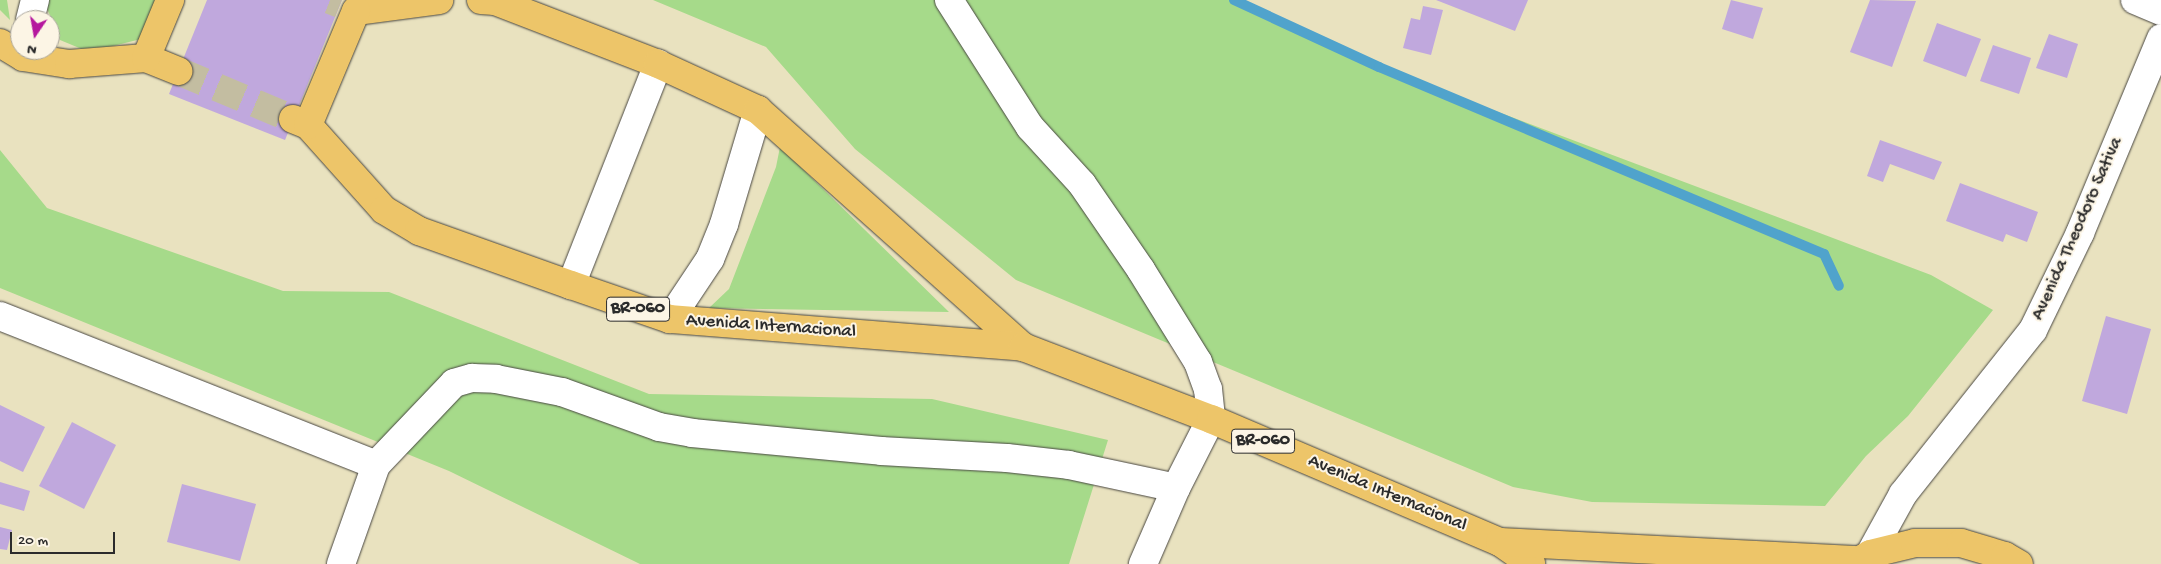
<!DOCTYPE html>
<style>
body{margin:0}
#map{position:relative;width:2161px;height:564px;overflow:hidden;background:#e9e2bf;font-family:"Gochi Hand",sans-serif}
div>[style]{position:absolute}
.green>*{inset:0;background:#a6da8a}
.stream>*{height:10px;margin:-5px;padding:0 5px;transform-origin:5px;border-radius:5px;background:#50a3cc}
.building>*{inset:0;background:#c0a8dd}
.major-tunnel>*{height:28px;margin-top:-14px;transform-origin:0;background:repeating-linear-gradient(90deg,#c3bda1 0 28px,transparent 0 42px)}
.roads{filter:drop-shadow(0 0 1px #484641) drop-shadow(0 0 1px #484641)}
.minor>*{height:28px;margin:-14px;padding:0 14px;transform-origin:14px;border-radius:14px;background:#fff}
.major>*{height:28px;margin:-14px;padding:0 14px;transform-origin:14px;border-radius:14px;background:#edc569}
span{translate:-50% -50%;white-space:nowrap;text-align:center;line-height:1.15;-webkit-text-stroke:4px #fcf5e5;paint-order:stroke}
.shield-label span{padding:1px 4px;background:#fcf5e5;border:1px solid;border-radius:4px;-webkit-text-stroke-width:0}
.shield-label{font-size:18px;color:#2b2b2b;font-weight:700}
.street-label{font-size:19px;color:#2b2b2b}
.north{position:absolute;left:10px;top:10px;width:50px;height:50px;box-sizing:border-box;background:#fcf5e5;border:1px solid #a8a49b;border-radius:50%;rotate:192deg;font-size:14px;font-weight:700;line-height:20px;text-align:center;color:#2b2b2b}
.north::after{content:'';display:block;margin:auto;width:18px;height:22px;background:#b5179e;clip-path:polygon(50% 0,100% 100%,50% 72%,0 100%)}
.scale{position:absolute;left:10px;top:532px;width:105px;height:22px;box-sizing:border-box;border:2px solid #2b2b2b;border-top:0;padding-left:6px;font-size:15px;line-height:18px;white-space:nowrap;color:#2b2b2b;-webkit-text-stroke:4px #fcf5e5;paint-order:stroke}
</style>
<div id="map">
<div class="green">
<div style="clip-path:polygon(0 0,7px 0,10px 20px,0 10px)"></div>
<div style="clip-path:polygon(48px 0,160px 0,145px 38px,89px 52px,60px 40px,46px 6px)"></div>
<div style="clip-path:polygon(653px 0,1234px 0,1379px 67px,1931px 275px,1993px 310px,1908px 416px,1866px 456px,1825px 506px,1592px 502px,1513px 487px,1016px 280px,855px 149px,766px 47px)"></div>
<div style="clip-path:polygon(780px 147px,949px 312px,709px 308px,729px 289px,776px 167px)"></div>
<div style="clip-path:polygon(0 150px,47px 208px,283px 291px,389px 292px,649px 394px,932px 399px,1108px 440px,1069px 564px,640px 564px,449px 471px,0 288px)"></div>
</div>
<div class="stream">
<div style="left:1234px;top:0;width:160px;rotate:24.8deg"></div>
<div style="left:1379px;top:67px;width:483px;rotate:22.8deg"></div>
<div style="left:1824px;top:254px;width:35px;rotate:65deg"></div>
</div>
<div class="building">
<div style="clip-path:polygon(207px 0,342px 0,285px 140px,169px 94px)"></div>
<div style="clip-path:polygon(1436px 0,1528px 0,1515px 31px)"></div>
<div style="clip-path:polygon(1731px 0,1763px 8px,1753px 39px,1722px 29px)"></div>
<div style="clip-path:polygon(1870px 0,1916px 1px,1892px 67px,1850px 52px)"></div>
<div style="clip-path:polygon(1423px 6px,1443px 10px,1431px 55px,1403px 48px,1411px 18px,1420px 20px)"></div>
<div style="clip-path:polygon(1937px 23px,1981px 39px,1966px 77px,1923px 61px)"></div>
<div style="clip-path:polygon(2049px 34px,2078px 44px,2067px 78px,2036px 68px)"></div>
<div style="clip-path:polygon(1993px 45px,2031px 58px,2019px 94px,1980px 81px)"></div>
<div style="clip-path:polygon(1880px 140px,1942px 162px,1934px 180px,1890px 164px,1883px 182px,1867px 176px)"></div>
<div style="clip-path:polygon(1960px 183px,2038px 212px,2027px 242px,2006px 234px,2003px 242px,1946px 221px)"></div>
<div style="clip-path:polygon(2106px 316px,2151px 329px,2127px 414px,2082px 401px)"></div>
<div style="clip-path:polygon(0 405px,45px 427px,23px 472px,0 461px)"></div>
<div style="clip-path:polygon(72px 422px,116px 445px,84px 509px,39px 486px)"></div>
<div style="clip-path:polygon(0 482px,30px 491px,24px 511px,0 504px)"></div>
<div style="clip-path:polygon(182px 484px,256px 504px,240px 561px,167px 542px)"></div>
<div style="clip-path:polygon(0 527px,12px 530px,7px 550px,0 549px)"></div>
</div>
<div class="major-tunnel">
<div style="left:330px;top:0;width:11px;rotate:22deg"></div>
<div style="left:178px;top:71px;width:125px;rotate:22.7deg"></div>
</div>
<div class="roads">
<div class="minor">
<div style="left:949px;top:0;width:151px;rotate:57.5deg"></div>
<div style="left:1030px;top:127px;width:77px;rotate:47.6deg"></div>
<div style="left:1082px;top:184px;width:104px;rotate:55.5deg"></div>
<div style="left:1141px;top:270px;width:108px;rotate:58.2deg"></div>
<div style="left:1198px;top:362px;width:29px;rotate:70deg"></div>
<div style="left:1208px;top:389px;width:30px;rotate:84deg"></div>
<div style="left:1211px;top:419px;width:77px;rotate:116.9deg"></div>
<div style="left:1176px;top:488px;width:83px;rotate:113.5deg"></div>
<div style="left:2135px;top:0;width:28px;rotate:23deg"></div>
<div style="left:30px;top:20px;width:21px;rotate:-76deg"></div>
<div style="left:571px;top:285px;width:238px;rotate:-68.5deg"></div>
<div style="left:0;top:316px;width:404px;rotate:21.6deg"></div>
<div style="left:670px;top:319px;width:72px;rotate:-56.3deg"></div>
<div style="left:710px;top:259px;width:38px;rotate:-68deg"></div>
<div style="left:724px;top:224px;width:119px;rotate:-73.4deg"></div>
<div style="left:1870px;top:554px;width:68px;rotate:-61.2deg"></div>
<div style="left:1903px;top:494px;width:209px;rotate:-51.6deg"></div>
<div style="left:2033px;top:330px;width:108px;rotate:-64.1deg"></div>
<div style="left:2080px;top:233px;width:211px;rotate:-67.4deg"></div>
<div style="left:341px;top:564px;width:105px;rotate:-70.5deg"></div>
<div style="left:376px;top:465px;width:113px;rotate:-46.4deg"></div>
<div style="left:454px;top:383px;width:19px;rotate:-16deg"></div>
<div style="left:472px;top:378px;width:24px;rotate:2deg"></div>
<div style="left:496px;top:379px;width:67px;rotate:11.1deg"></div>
<div style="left:562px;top:392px;width:103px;rotate:19.8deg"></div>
<div style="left:659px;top:427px;width:34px;rotate:10deg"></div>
<div style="left:692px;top:433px;width:190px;rotate:5.4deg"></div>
<div style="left:881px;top:451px;width:126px;rotate:3.2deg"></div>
<div style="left:1007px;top:458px;width:62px;rotate:6.4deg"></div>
<div style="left:1069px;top:465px;width:109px;rotate:12.1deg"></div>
</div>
<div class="major">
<div style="left:481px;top:0;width:14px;rotate:4deg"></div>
<div style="left:495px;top:1px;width:175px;rotate:21.1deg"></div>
<div style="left:658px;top:64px;width:110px;rotate:24.7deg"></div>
<div style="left:758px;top:110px;width:356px;rotate:41.8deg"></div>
<div style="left:356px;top:11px;width:84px;rotate:-7.5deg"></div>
<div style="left:0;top:43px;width:27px;rotate:31deg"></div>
<div style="left:23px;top:57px;width:47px;rotate:8.7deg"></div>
<div style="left:69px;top:64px;width:77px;rotate:-4.5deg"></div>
<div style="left:146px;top:58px;width:35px;rotate:22deg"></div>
<div style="left:146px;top:58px;width:63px;rotate:-67.5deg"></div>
<div style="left:293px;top:119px;width:16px;rotate:22deg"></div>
<div style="left:308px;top:125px;width:114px;rotate:48.2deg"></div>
<div style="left:384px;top:210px;width:41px;rotate:31deg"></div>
<div style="left:419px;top:231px;width:161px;rotate:19.6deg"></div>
<div style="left:571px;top:285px;width:105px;rotate:19deg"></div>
<div style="left:670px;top:319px;width:354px;rotate:4.5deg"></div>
<div style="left:1023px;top:347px;width:201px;rotate:21deg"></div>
<div style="left:1211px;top:419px;width:314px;rotate:23.1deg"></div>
<div style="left:1500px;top:542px;width:38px;rotate:35deg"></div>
<div style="left:308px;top:125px;width:124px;rotate:-67.2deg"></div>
<div style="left:1500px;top:542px;width:359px;rotate:2.9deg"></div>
<div style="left:1853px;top:564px;width:20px;rotate:-30deg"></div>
<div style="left:1870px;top:554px;width:46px;rotate:-13.7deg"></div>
<div style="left:1915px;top:543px;width:46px"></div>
<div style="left:1961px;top:543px;width:46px;rotate:16.5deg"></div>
<div style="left:2005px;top:556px;width:16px;rotate:30deg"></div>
</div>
</div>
<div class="shield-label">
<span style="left:638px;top:309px">BR-060</span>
<span style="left:1263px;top:441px">BR-060</span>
</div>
<div class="street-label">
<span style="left:2078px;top:229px;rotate:-66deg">Avenida Theodoro Sativa</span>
<span style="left:771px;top:327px;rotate:4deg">Avenida Internacional</span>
<span style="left:1387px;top:494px;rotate:23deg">Avenida Internacional</span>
</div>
<div class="north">N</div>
<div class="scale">20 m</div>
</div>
